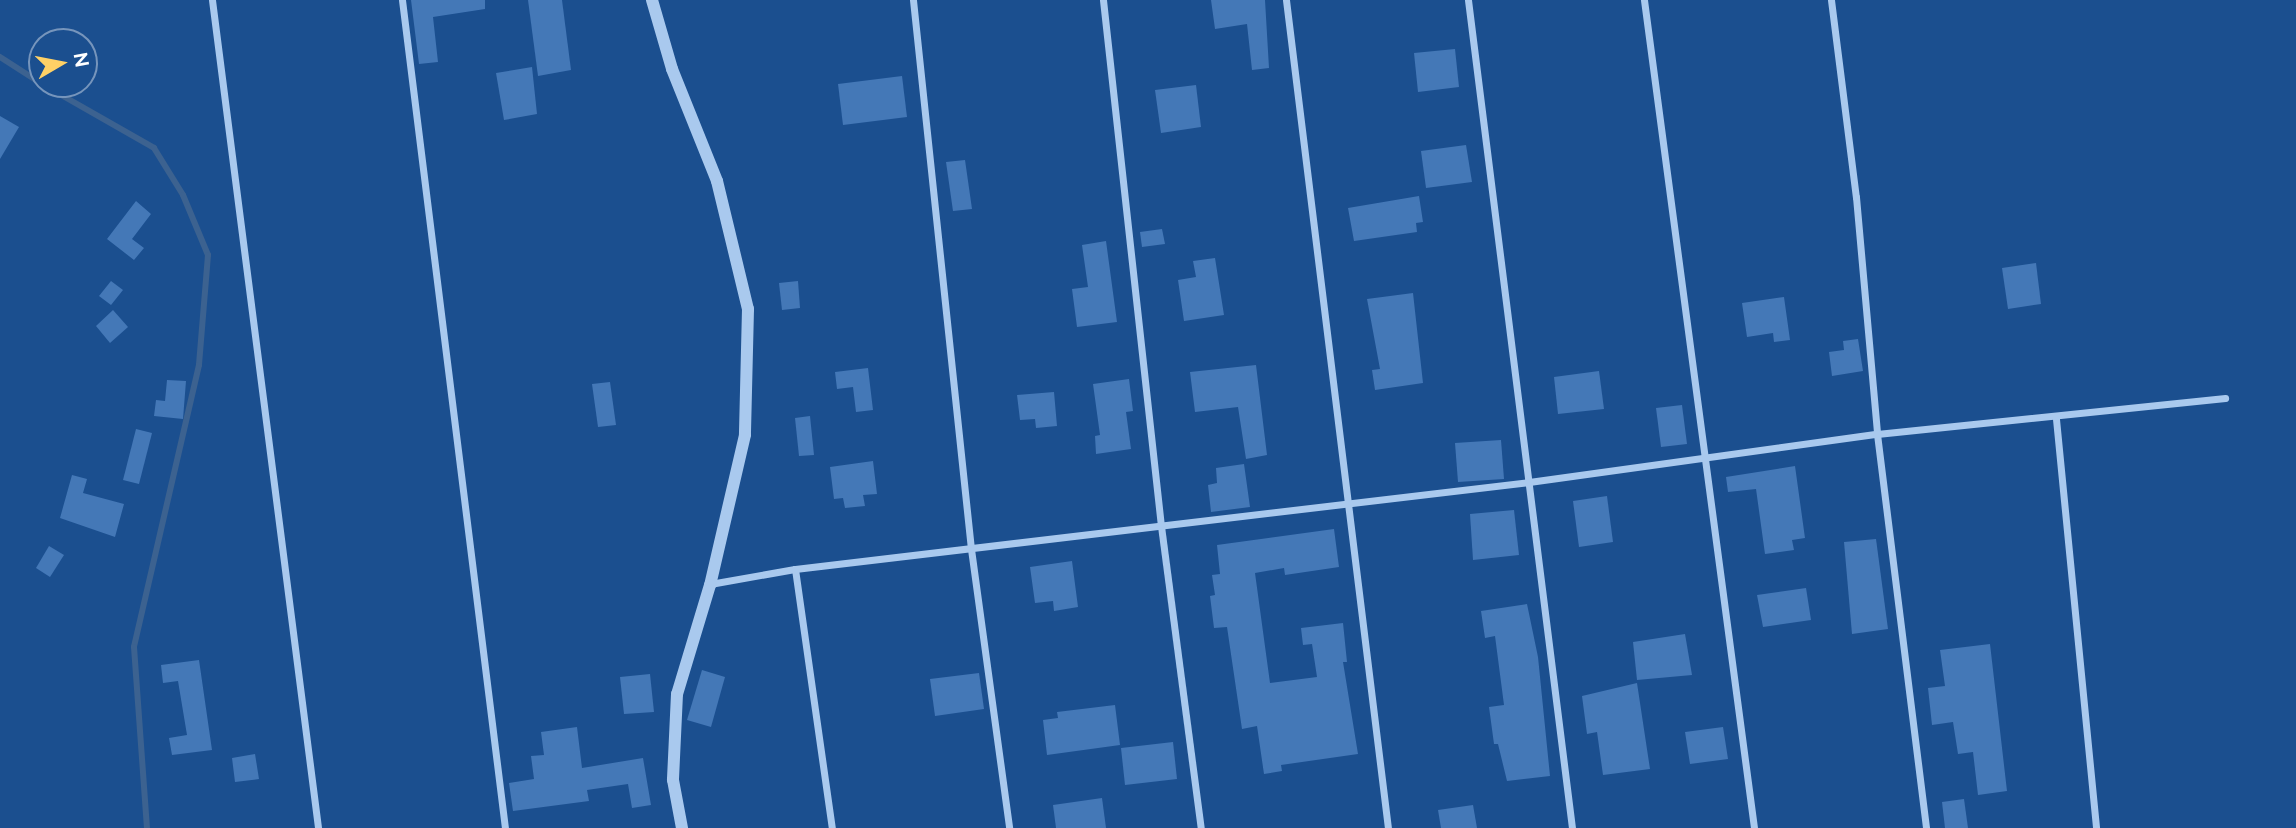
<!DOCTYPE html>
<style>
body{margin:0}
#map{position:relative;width:2296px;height:828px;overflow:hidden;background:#1b4f8f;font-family:Raleway,sans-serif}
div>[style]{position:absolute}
.stream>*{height:6px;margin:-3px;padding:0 3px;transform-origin:3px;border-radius:3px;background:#3c6290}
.building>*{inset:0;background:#4478b7}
.minor>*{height:7px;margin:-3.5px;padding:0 3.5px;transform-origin:3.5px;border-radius:3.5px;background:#a9c9ee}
.tertiary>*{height:12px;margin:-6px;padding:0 6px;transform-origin:6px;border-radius:6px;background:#a9c9ee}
span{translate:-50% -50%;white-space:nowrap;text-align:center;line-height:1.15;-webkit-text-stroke:6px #1b4f8f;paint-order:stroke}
.north{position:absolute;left:28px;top:28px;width:70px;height:70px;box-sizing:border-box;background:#1b4f8f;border:2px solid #7695bc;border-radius:50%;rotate:80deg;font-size:19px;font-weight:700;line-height:28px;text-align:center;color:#fff}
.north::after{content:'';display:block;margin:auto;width:24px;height:32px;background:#ffd166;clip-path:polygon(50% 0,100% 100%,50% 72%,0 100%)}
</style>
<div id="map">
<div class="stream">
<div style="left:0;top:57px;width:50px;rotate:32.7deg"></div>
<div style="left:42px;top:84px;width:129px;rotate:29.7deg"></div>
<div style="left:154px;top:148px;width:55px;rotate:58.3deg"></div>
<div style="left:183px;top:195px;width:65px;rotate:67.4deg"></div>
<div style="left:208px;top:255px;width:110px;rotate:94.7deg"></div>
<div style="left:199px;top:365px;width:289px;rotate:103deg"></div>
<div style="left:134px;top:647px;width:181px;rotate:85.9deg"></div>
</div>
<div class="building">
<div style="clip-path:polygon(411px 0,485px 0,485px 9px,433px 17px,438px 62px,419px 64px)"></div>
<div style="clip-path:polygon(528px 0,562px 0,571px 70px,538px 76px)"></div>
<div style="clip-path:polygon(1211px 0,1265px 0,1269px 68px,1252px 70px,1247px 24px,1215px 29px)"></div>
<div style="clip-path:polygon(1455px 49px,1459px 87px,1418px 92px,1414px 53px)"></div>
<div style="clip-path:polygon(532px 67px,537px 114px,504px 120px,496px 73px)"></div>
<div style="clip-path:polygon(902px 76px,907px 117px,843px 125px,838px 84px)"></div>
<div style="clip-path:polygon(1196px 85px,1201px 127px,1161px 133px,1155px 90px)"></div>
<div style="clip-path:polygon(0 116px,19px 127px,0 159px)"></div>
<div style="clip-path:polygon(1466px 145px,1472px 182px,1426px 188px,1421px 151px)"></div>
<div style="clip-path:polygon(965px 160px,972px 209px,953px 211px,946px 162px)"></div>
<div style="clip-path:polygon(1419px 196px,1423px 222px,1416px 223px,1417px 232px,1354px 241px,1348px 208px)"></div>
<div style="clip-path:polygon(136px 201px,151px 214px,132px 239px,144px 248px,134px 260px,107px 239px)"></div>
<div style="clip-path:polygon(1162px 229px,1165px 244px,1142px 247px,1140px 232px)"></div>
<div style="clip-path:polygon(1106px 241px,1117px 322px,1077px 327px,1072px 289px,1088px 287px,1082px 245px)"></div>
<div style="clip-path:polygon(1215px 258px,1224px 315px,1184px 321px,1178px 280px,1196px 277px,1193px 261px)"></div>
<div style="clip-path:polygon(2036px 263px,2041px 304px,2008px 309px,2002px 268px)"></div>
<div style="clip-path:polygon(111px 281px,123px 290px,111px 305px,99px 296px)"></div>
<div style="clip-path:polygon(798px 281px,800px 308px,782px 310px,779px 283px)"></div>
<div style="clip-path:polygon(1413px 293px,1423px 383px,1375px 390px,1372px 370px,1380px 369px,1367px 299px)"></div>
<div style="clip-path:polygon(1784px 297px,1790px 340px,1774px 342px,1773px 333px,1747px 337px,1742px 303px)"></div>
<div style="clip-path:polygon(113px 310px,128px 327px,110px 343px,96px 326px)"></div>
<div style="clip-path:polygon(1858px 339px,1863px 371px,1832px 376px,1829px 352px,1844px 350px,1843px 341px)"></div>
<div style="clip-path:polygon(1256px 365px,1267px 455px,1246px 459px,1238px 407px,1195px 412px,1190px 372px)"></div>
<div style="clip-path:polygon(868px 368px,873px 410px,856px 412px,853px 387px,837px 389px,835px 372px)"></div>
<div style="clip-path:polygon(1599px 371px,1604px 409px,1558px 414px,1554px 377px)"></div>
<div style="clip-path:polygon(1129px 379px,1133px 411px,1126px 412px,1131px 449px,1096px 454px,1095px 436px,1100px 435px,1093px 384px)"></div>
<div style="clip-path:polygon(167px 380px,186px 381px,183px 419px,154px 416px,156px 400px,165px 401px)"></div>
<div style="clip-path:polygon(610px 382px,616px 425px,598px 427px,592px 384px)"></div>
<div style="clip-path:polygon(1054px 392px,1057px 426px,1036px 428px,1035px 419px,1020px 420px,1017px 395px)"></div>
<div style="clip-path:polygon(1682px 405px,1687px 444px,1661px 447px,1656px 408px)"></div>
<div style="clip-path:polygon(810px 416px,814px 455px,799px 456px,795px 418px)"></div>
<div style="clip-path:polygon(136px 429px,152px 433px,139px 484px,123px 480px)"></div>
<div style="clip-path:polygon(1501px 440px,1504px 479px,1458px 482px,1455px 443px)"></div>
<div style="clip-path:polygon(873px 461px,877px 494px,863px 495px,865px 506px,845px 508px,843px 498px,834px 499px,830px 467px)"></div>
<div style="clip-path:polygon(1244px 464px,1250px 507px,1211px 512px,1208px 485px,1217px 483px,1216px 468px)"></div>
<div style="clip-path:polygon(1795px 466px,1805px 538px,1792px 540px,1794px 550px,1765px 554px,1756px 489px,1728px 492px,1726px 477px)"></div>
<div style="clip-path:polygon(72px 475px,87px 479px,83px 493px,124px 504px,115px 537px,60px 518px)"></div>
<div style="clip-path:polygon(1607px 496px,1613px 542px,1579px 547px,1573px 501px)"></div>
<div style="clip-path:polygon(1514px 510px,1519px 555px,1473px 560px,1470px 514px)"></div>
<div style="clip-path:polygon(1334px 529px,1339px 567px,1285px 575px,1284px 568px,1255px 573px,1270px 683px,1317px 677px,1312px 644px,1303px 645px,1301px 628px,1343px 623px,1347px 662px,1343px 662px,1358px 754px,1281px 765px,1282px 771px,1264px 774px,1257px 726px,1242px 729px,1227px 627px,1214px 628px,1210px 596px,1215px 595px,1212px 575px,1220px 574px,1217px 545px)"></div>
<div style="clip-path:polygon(1876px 539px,1888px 629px,1852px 634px,1844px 542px)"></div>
<div style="clip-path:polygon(49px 546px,64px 555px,50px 577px,36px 568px)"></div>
<div style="clip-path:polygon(1072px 561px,1078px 607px,1054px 611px,1053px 601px,1035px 603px,1030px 567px)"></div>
<div style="clip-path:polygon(1806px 588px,1811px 620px,1763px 627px,1757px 595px)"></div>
<div style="clip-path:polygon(1527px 604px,1538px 657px,1550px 776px,1507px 781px,1498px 744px,1494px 744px,1489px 707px,1504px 705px,1495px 636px,1485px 638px,1481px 611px)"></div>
<div style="clip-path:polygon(1685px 634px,1692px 675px,1637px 680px,1633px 642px)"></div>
<div style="clip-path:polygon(1990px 644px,2007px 791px,1978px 795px,1973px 752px,1958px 754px,1953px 722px,1932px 725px,1928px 688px,1945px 686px,1940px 650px)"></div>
<div style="clip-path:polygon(199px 660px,212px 750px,172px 755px,169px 738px,187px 735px,178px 681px,163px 683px,161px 665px)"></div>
<div style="clip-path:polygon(702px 670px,725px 677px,711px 727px,687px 720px)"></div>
<div style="clip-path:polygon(979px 673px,984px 709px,935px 716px,930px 679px)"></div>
<div style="clip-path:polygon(650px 674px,654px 712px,624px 714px,620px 677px)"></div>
<div style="clip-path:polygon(1637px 683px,1650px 769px,1603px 775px,1597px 732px,1587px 734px,1582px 696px)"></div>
<div style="clip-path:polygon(1115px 705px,1120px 745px,1047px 755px,1043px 720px,1058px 718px,1057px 712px)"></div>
<div style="clip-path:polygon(577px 727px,582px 768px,643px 758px,651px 805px,632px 808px,628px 784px,587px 790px,589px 801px,513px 811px,509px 783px,534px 779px,531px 756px,544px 755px,541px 732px)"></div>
<div style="clip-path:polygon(1723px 727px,1728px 759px,1690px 764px,1685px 732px)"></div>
<div style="clip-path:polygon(1173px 742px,1177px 779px,1125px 785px,1121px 748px)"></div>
<div style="clip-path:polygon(255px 754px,259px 779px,235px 782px,232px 758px)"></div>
<div style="clip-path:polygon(1102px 798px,1106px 828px,1056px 828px,1053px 805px)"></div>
<div style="clip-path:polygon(1964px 799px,1968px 828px,1945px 828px,1942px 802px)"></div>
<div style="clip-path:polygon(1473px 805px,1477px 828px,1441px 828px,1438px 810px)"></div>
</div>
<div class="minor">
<div style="left:212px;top:0;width:835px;rotate:82.7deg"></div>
<div style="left:402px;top:0;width:834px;rotate:82.91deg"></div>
<div style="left:913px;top:0;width:552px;rotate:83.97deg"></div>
<div style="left:971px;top:549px;width:282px;rotate:82.2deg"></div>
<div style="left:1103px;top:0;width:529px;rotate:83.71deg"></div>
<div style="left:1161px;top:526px;width:305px;rotate:82.5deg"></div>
<div style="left:1286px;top:0;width:834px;rotate:82.98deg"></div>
<div style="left:1468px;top:0;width:835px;rotate:82.84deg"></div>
<div style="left:1644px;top:0;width:835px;rotate:82.43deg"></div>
<div style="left:1831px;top:0;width:199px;rotate:82.8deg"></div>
<div style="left:1856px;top:197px;width:238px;rotate:84.9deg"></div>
<div style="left:1877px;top:434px;width:397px;rotate:82.9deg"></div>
<div style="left:2056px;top:419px;width:411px;rotate:84.4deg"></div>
<div style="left:795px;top:569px;width:262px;rotate:81.9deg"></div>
<div style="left:710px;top:584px;width:86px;rotate:-10deg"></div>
<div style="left:795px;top:569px;width:739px;rotate:-6.76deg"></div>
<div style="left:1529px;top:482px;width:351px;rotate:-7.9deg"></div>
<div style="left:1877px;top:434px;width:350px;rotate:-5.9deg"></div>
</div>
<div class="tertiary">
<div style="left:652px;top:0;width:72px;rotate:73.8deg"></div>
<div style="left:672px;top:69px;width:121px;rotate:68.1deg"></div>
<div style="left:717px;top:181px;width:132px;rotate:76.4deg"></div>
<div style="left:748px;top:309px;width:126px;rotate:91.4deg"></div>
<div style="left:745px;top:435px;width:154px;rotate:103.1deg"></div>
<div style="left:710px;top:585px;width:114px;rotate:106.8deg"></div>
<div style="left:677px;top:694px;width:86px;rotate:92.7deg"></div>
<div style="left:673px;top:780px;width:49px;rotate:79.4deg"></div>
</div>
<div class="north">N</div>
</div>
